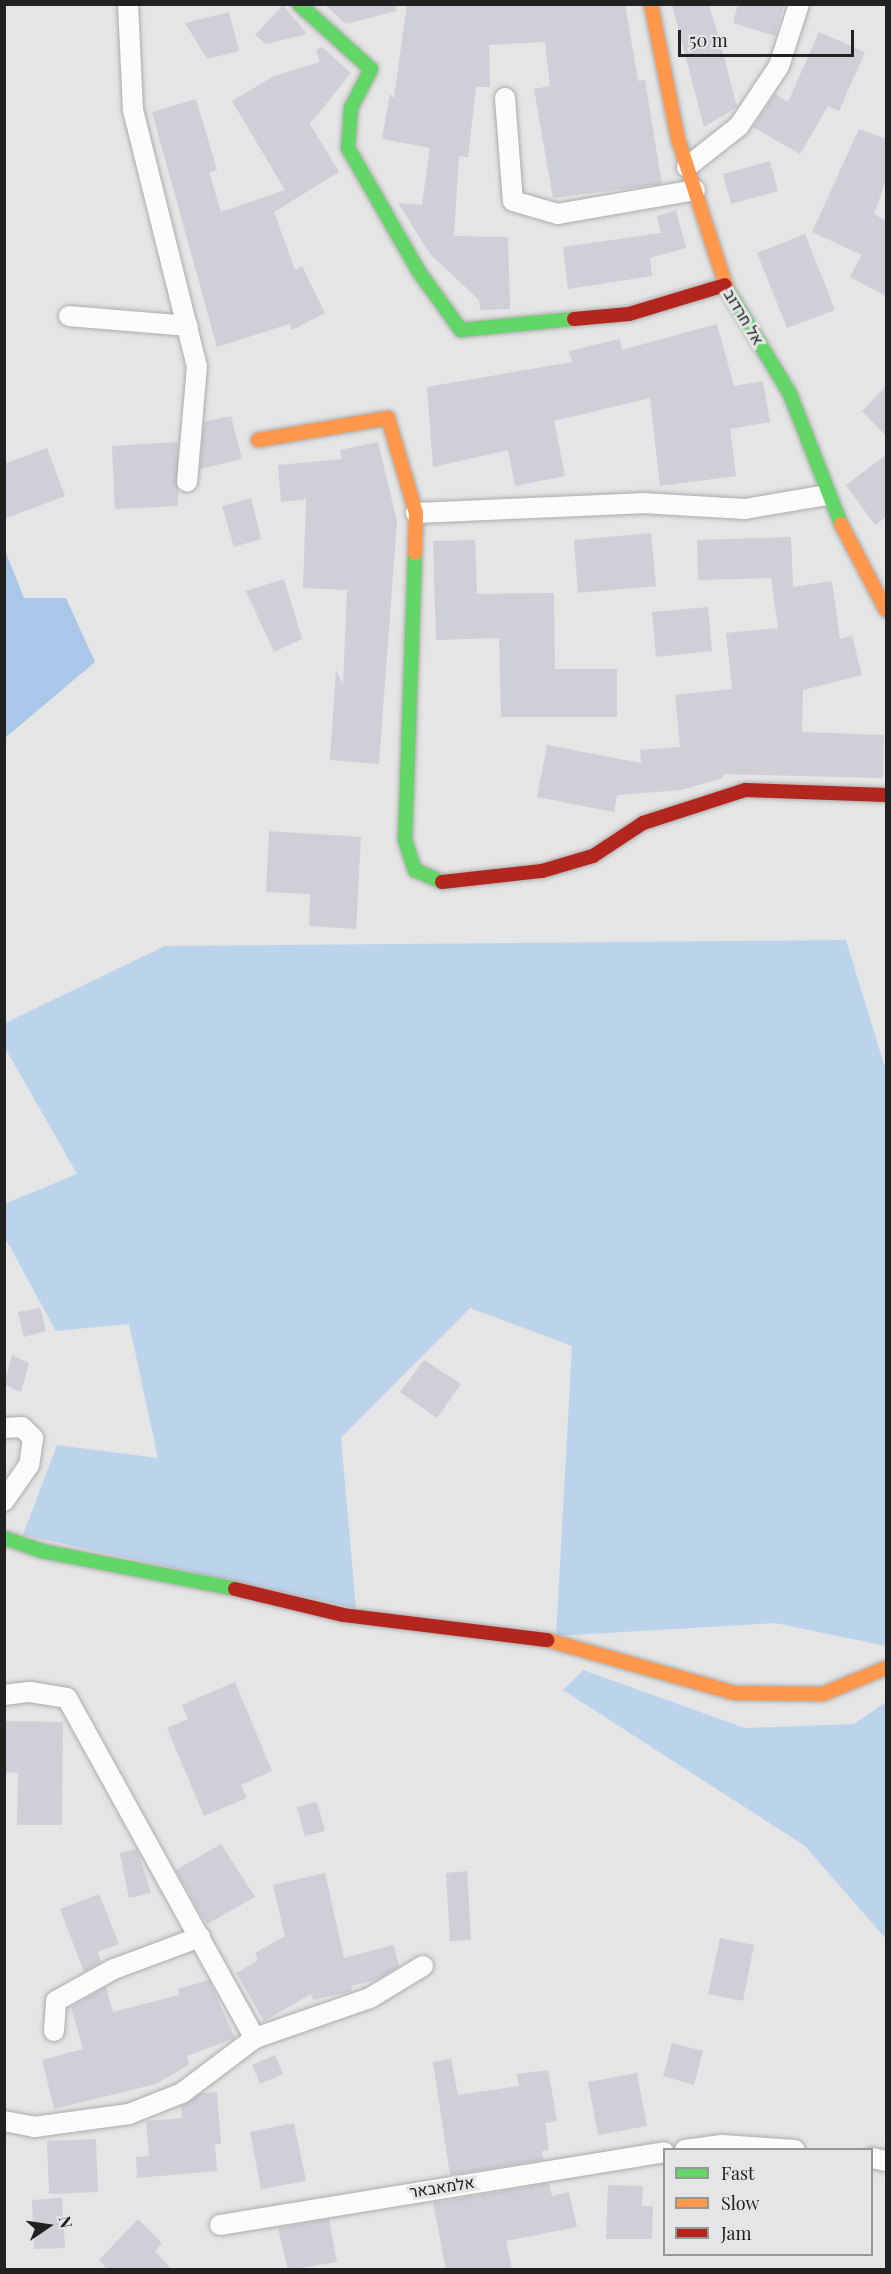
<!DOCTYPE html>
<meta charset="utf-8">
<style>
body{margin:0}
#map{position:relative;width:891px;height:2274px;overflow:hidden;background:#e5e5e5;font-family:"Playfair Display",Heebo,serif}
div>[style]{position:absolute}
.green>*{inset:0;background:#bcd3ec}
.forest>*{inset:0;background:#a9c8e9}
.building>*{inset:0;background:#cecfd7}
.roads{filter:drop-shadow(0 0 2px #acacac) drop-shadow(0 0 2px #acacac)}
.street>*{height:20px;margin:-10px;padding:0 10px;transform-origin:10px;border-radius:10px;background:#fbfbfb}
.fast>*{height:14px;margin:-7px;padding:0 7px;transform-origin:7px;border-radius:7px;background:#63d668}
.slow>*{height:14px;margin:-7px;padding:0 7px;transform-origin:7px;border-radius:7px;background:#ff974d}
.jam>*{height:14px;margin:-7px;padding:0 7px;transform-origin:7px;border-radius:7px;background:#b3261e}
span{translate:-50% -50%;white-space:nowrap;text-align:center;line-height:1.15;-webkit-text-stroke:6px #e4e5e6;paint-order:stroke}
.street-label{font-size:16px;color:#202121}
.frame{position:absolute;inset:0;border:6px solid #202121;pointer-events:none}
.legend{position:absolute;left:663px;top:2148px;width:210px;height:108px;box-sizing:border-box;background:#e4e5e6;border:2px solid #969797;margin:0;padding:8px 10px;list-style:none;font-size:18px;color:#202121}
.legend li{display:flex;align-items:center;gap:12px;height:30px}
.legend b{width:30px;border:2px solid #969797}
.north{position:absolute;left:18px;top:2196px;width:60px;height:60px;-webkit-text-stroke:4px #e4e5e6;paint-order:stroke;rotate:77deg;font-size:16px;font-weight:700;line-height:24px;text-align:center;color:#202121}
.north::after{content:'';display:block;margin:auto;width:21px;height:27px;background:#202121;clip-path:polygon(50% 0,100% 100%,50% 72%,0 100%)}
.scale{position:absolute;left:678px;top:30px;width:176px;height:27px;box-sizing:border-box;border:3px solid #202121;border-top:0;padding-left:8px;font-size:18px;line-height:21px;white-space:nowrap;color:#202121;-webkit-text-stroke:4px #e4e5e6;paint-order:stroke}
</style>
<div id="map">
<div class="green">
<div style="clip-path:polygon(846px 940px,886px 1071px,886px 1646px,775px 1623px,556px 1636px,572px 1346px,470px 1308px,341px 1438px,356px 1608px,23px 1535px,57px 1445px,158px 1458px,129px 1324px,56px 1331px,5px 1238px,4px 1204px,77px 1174px,5px 1048px,5px 1023px,165px 946px)"></div>
<div style="clip-path:polygon(583px 1670px,745px 1728px,854px 1724px,886px 1702px,886px 1939px,805px 1846px,563px 1690px)"></div>
</div>
<div class="forest">
<div style="clip-path:polygon(4px 548px,24px 598px,66px 598px,95px 662px,5px 738px)"></div>
</div>
<div class="building">
<div style="clip-path:polygon(324px 4px,395px 4px,396px 11px,346px 24px)"></div>
<div style="clip-path:polygon(407px 4px,625px 4px,638px 81px,645px 80px,662px 184px,553px 198px,534px 89px,550px 86px,545px 42px,489px 45px,490px 87px,476px 87px,468px 157px,459px 156px,454px 236px,508px 237px,510px 309px,480px 310px,479px 300px,430px 254px,398px 203px,422px 205px,430px 148px,382px 139px,390px 94px,394px 98px)"></div>
<div style="clip-path:polygon(672px 4px,709px 4px,722px 49px,737px 107px,704px 127px)"></div>
<div style="clip-path:polygon(738px 4px,784px 4px,775px 36px,733px 23px)"></div>
<div style="clip-path:polygon(283px 5px,307px 34px,266px 44px,255px 35px)"></div>
<div style="clip-path:polygon(229px 12px,239px 51px,207px 59px,185px 23px)"></div>
<div style="clip-path:polygon(819px 32px,865px 52px,839px 111px,828px 106px,800px 154px,753px 127px,775px 94px,788px 102px)"></div>
<div style="clip-path:polygon(322px 47px,351px 73px,310px 124px,339px 172px,274px 212px,295px 270px,302px 266px,325px 313px,292px 330px,289px 324px,217px 347px,152px 112px,196px 99px,217px 170px,209px 172px,221px 212px,285px 190px,232px 101px,274px 76px,320px 62px,316px 50px)"></div>
<div style="clip-path:polygon(859px 129px,886px 139px,886px 180px,874px 214px,886px 221px,886px 296px,850px 277px,862px 255px,812px 232px)"></div>
<div style="clip-path:polygon(770px 161px,778px 191px,731px 204px,723px 174px)"></div>
<div style="clip-path:polygon(676px 210px,686px 248px,650px 258px,652px 276px,568px 289px,563px 247px,661px 233px,657px 216px)"></div>
<div style="clip-path:polygon(805px 234px,835px 310px,787px 328px,757px 253px)"></div>
<div style="clip-path:polygon(717px 324px,734px 386px,763px 381px,770px 422px,730px 429px,736px 476px,660px 486px,650px 398px,554px 421px,565px 476px,515px 486px,508px 450px,433px 467px,427px 387px,572px 362px,569px 351px,620px 339px,622px 350px)"></div>
<div style="clip-path:polygon(886px 386px,886px 436px,862px 411px)"></div>
<div style="clip-path:polygon(231px 416px,242px 459px,200px 469px,204px 422px)"></div>
<div style="clip-path:polygon(178px 442px,178px 506px,115px 509px,112px 446px)"></div>
<div style="clip-path:polygon(378px 442px,397px 521px,379px 764px,330px 760px,336px 670px,343px 685px,347px 590px,303px 588px,306px 499px,281px 502px,278px 465px,342px 459px,340px 450px)"></div>
<div style="clip-path:polygon(47px 448px,65px 496px,4px 519px,4px 464px)"></div>
<div style="clip-path:polygon(886px 455px,886px 517px,875px 525px,846px 485px)"></div>
<div style="clip-path:polygon(251px 498px,261px 539px,234px 547px,222px 506px)"></div>
<div style="clip-path:polygon(651px 533px,656px 586px,578px 593px,574px 540px)"></div>
<div style="clip-path:polygon(791px 537px,793px 587px,832px 581px,840px 639px,852px 636px,862px 675px,803px 690px,802px 732px,884px 735px,883px 778px,723px 774px,723px 778px,681px 790px,617px 795px,614px 812px,537px 797px,547px 745px,641px 763px,640px 750px,680px 747px,675px 695px,732px 689px,726px 633px,778px 628px,771px 578px,698px 580px,697px 540px)"></div>
<div style="clip-path:polygon(475px 540px,477px 594px,554px 593px,555px 669px,617px 669px,617px 717px,501px 717px,499px 638px,436px 640px,433px 541px)"></div>
<div style="clip-path:polygon(284px 579px,302px 639px,274px 652px,246px 591px)"></div>
<div style="clip-path:polygon(708px 607px,712px 651px,656px 657px,652px 612px)"></div>
<div style="clip-path:polygon(269px 831px,361px 837px,356px 929px,309px 926px,310px 894px,266px 892px)"></div>
<div style="clip-path:polygon(40px 1308px,46px 1331px,24px 1337px,18px 1312px)"></div>
<div style="clip-path:polygon(12px 1355px,29px 1363px,21px 1392px,4px 1384px)"></div>
<div style="clip-path:polygon(424px 1360px,461px 1384px,437px 1418px,400px 1392px)"></div>
<div style="clip-path:polygon(235px 1682px,272px 1771px,241px 1785px,247px 1798px,204px 1816px,167px 1728px,188px 1719px,182px 1705px)"></div>
<div style="clip-path:polygon(4px 1721px,63px 1722px,62px 1825px,17px 1825px,18px 1773px,4px 1772px)"></div>
<div style="clip-path:polygon(317px 1802px,325px 1831px,305px 1836px,297px 1807px)"></div>
<div style="clip-path:polygon(221px 1844px,255px 1897px,207px 1924px,176px 1870px)"></div>
<div style="clip-path:polygon(137px 1849px,151px 1893px,129px 1898px,120px 1853px)"></div>
<div style="clip-path:polygon(467px 1871px,471px 1940px,450px 1941px,446px 1873px)"></div>
<div style="clip-path:polygon(325px 1873px,344px 1958px,394px 1945px,399px 1967px,376px 1980px,351px 1986px,352px 1991px,313px 2000px,311px 1994px,264px 2021px,236px 1973px,258px 1960px,255px 1953px,285px 1936px,273px 1885px)"></div>
<div style="clip-path:polygon(99px 1894px,119px 1944px,98px 1952px,101px 1962px,84px 1972px,60px 1909px)"></div>
<div style="clip-path:polygon(720px 1938px,754px 1945px,743px 2001px,708px 1994px)"></div>
<div style="clip-path:polygon(209px 1980px,235px 2038px,187px 2056px,189px 2065px,156px 2084px,54px 2109px,42px 2060px,83px 2049px,71px 2007px,106px 1987px,113px 2012px,179px 1995px,178px 1989px)"></div>
<div style="clip-path:polygon(672px 2043px,703px 2051px,694px 2085px,663px 2076px)"></div>
<div style="clip-path:polygon(275px 2055px,283px 2074px,260px 2084px,252px 2065px)"></div>
<div style="clip-path:polygon(451px 2059px,458px 2095px,519px 2086px,517px 2074px,548px 2070px,557px 2121px,545px 2123px,549px 2150px,542px 2151px,544px 2160px,450px 2175px,433px 2062px)"></div>
<div style="clip-path:polygon(637px 2073px,647px 2126px,598px 2135px,588px 2082px)"></div>
<div style="clip-path:polygon(217px 2092px,221px 2144px,215px 2144px,217px 2171px,137px 2178px,136px 2157px,149px 2156px,146px 2121px,182px 2118px,181px 2106px,202px 2093px)"></div>
<div style="clip-path:polygon(294px 2123px,306px 2181px,261px 2189px,250px 2132px)"></div>
<div style="clip-path:polygon(96px 2139px,98px 2192px,49px 2194px,47px 2141px)"></div>
<div style="clip-path:polygon(549px 2183px,552px 2196px,569px 2192px,577px 2227px,506px 2241px,512px 2270px,446px 2270px,433px 2203px)"></div>
<div style="clip-path:polygon(608px 2185px,643px 2186px,642px 2206px,653px 2206px,652px 2239px,606px 2239px)"></div>
<div style="clip-path:polygon(62px 2198px,65px 2248px,34px 2249px,32px 2200px)"></div>
<div style="clip-path:polygon(138px 2219px,162px 2243px,155px 2251px,172px 2270px,108px 2270px,99px 2260px)"></div>
<div style="clip-path:polygon(329px 2219px,337px 2262px,288px 2270px,278px 2228px)"></div>
</div>
<div class="roads">
<div class="street">
<div style="left:128px;top:4px;width:106px;rotate:87.3deg"></div>
<div style="left:133px;top:110px;width:264px;rotate:76deg"></div>
<div style="left:197px;top:366px;width:116px;rotate:94.9deg"></div>
<div style="left:505px;top:98px;width:103px;rotate:85.6deg"></div>
<div style="left:513px;top:201px;width:47px;rotate:16.1deg"></div>
<div style="left:558px;top:214px;width:139px;rotate:-9.9deg"></div>
<div style="left:687px;top:167px;width:66px;rotate:-38.3deg"></div>
<div style="left:739px;top:126px;width:72px;rotate:-56.3deg"></div>
<div style="left:779px;top:66px;width:65px;rotate:-72.1deg"></div>
<div style="left:69px;top:316px;width:119px;rotate:4.8deg"></div>
<div style="left:416px;top:513px;width:226px;rotate:-2.5deg"></div>
<div style="left:642px;top:503px;width:103px;rotate:3.3deg"></div>
<div style="left:745px;top:509px;width:82px;rotate:-9.8deg"></div>
<div style="left:4px;top:1428px;width:18px;rotate:-3deg"></div>
<div style="left:22px;top:1427px;width:16px;rotate:45deg"></div>
<div style="left:33px;top:1438px;width:27px;rotate:98deg"></div>
<div style="left:29px;top:1465px;width:44px;rotate:124.8deg"></div>
<div style="left:4px;top:1695px;width:26px;rotate:-7deg"></div>
<div style="left:30px;top:1692px;width:37px;rotate:9deg"></div>
<div style="left:67px;top:1698px;width:389px;rotate:61.1deg"></div>
<div style="left:54px;top:2031px;width:30px;rotate:-86deg"></div>
<div style="left:56px;top:2001px;width:66px;rotate:-28.9deg"></div>
<div style="left:114px;top:1969px;width:92px;rotate:-20.4deg"></div>
<div style="left:4px;top:2121px;width:31px;rotate:11deg"></div>
<div style="left:34px;top:2127px;width:96px;rotate:-7.8deg"></div>
<div style="left:129px;top:2114px;width:57px;rotate:-21.6deg"></div>
<div style="left:182px;top:2093px;width:91px;rotate:-37deg"></div>
<div style="left:255px;top:2038px;width:122px;rotate:-19.2deg"></div>
<div style="left:370px;top:1998px;width:62px;rotate:-31.1deg"></div>
<div style="left:685px;top:2150px;width:37px;rotate:-8deg"></div>
<div style="left:722px;top:2145px;width:73px;rotate:3.9deg"></div>
<div style="left:872px;top:2158px;width:14px;rotate:12deg"></div>
<div style="left:220px;top:2225px;width:450px;rotate:-9.3deg"></div>
</div>
<div class="fast">
<div style="left:299px;top:4px;width:97px;rotate:42.1deg"></div>
<div style="left:371px;top:69px;width:44px;rotate:117.1deg"></div>
<div style="left:351px;top:108px;width:40px;rotate:94.3deg"></div>
<div style="left:348px;top:148px;width:143px;rotate:60.2deg"></div>
<div style="left:419px;top:272px;width:72px;rotate:54.1deg"></div>
<div style="left:461px;top:330px;width:114px;rotate:-5.6deg"></div>
<div style="left:727px;top:289px;width:122px;rotate:59deg"></div>
<div style="left:790px;top:394px;width:140px;rotate:68.6deg"></div>
<div style="left:415px;top:553px;width:287px;rotate:92deg"></div>
<div style="left:405px;top:840px;width:32px;rotate:72deg"></div>
<div style="left:415px;top:870px;width:30px;rotate:24deg"></div>
<div style="left:4px;top:1538px;width:40px;rotate:18.9deg"></div>
<div style="left:42px;top:1551px;width:197px;rotate:11.1deg"></div>
</div>
<div class="slow">
<div style="left:651px;top:4px;width:138px;rotate:78.7deg"></div>
<div style="left:678px;top:139px;width:158px;rotate:71.9deg"></div>
<div style="left:258px;top:440px;width:132px;rotate:-9.6deg"></div>
<div style="left:388px;top:418px;width:99px;rotate:73.6deg"></div>
<div style="left:416px;top:513px;width:40px;rotate:91.4deg"></div>
<div style="left:841px;top:524px;width:97px;rotate:62.4deg"></div>
<div style="left:547px;top:1640px;width:194px;rotate:15.8deg"></div>
<div style="left:734px;top:1693px;width:89px;rotate:0.6deg"></div>
<div style="left:823px;top:1694px;width:68px;rotate:-22.4deg"></div>
</div>
<div class="jam">
<div style="left:574px;top:319px;width:55px;rotate:-5.2deg"></div>
<div style="left:629px;top:314px;width:100px;rotate:-16.8deg"></div>
<div style="left:442px;top:882px;width:101px;rotate:-6.3deg"></div>
<div style="left:542px;top:871px;width:53px;rotate:-16.4deg"></div>
<div style="left:593px;top:856px;width:60px;rotate:-33.4deg"></div>
<div style="left:643px;top:823px;width:107px;rotate:-17.9deg"></div>
<div style="left:745px;top:790px;width:141px;rotate:2deg"></div>
<div style="left:235px;top:1589px;width:111px;rotate:13.5deg"></div>
<div style="left:343px;top:1615px;width:206px;rotate:7deg"></div>
</div>
</div>
<div class="street-label">
<span style="left:744px;top:317px;rotate:59deg">אל חרדוב</span>
<span style="left:442px;top:2187px;rotate:-9deg">אלמאבאר</span>
</div>
<div class="frame"></div>
<ul class="legend">
<li><b style="height:8px;background:#63d668"></b>Fast</li>
<li><b style="height:8px;background:#ff974d"></b>Slow</li>
<li><b style="height:8px;background:#b3261e"></b>Jam</li>
</ul>
<div class="north">N</div>
<div class="scale">50 m</div>
</div>
